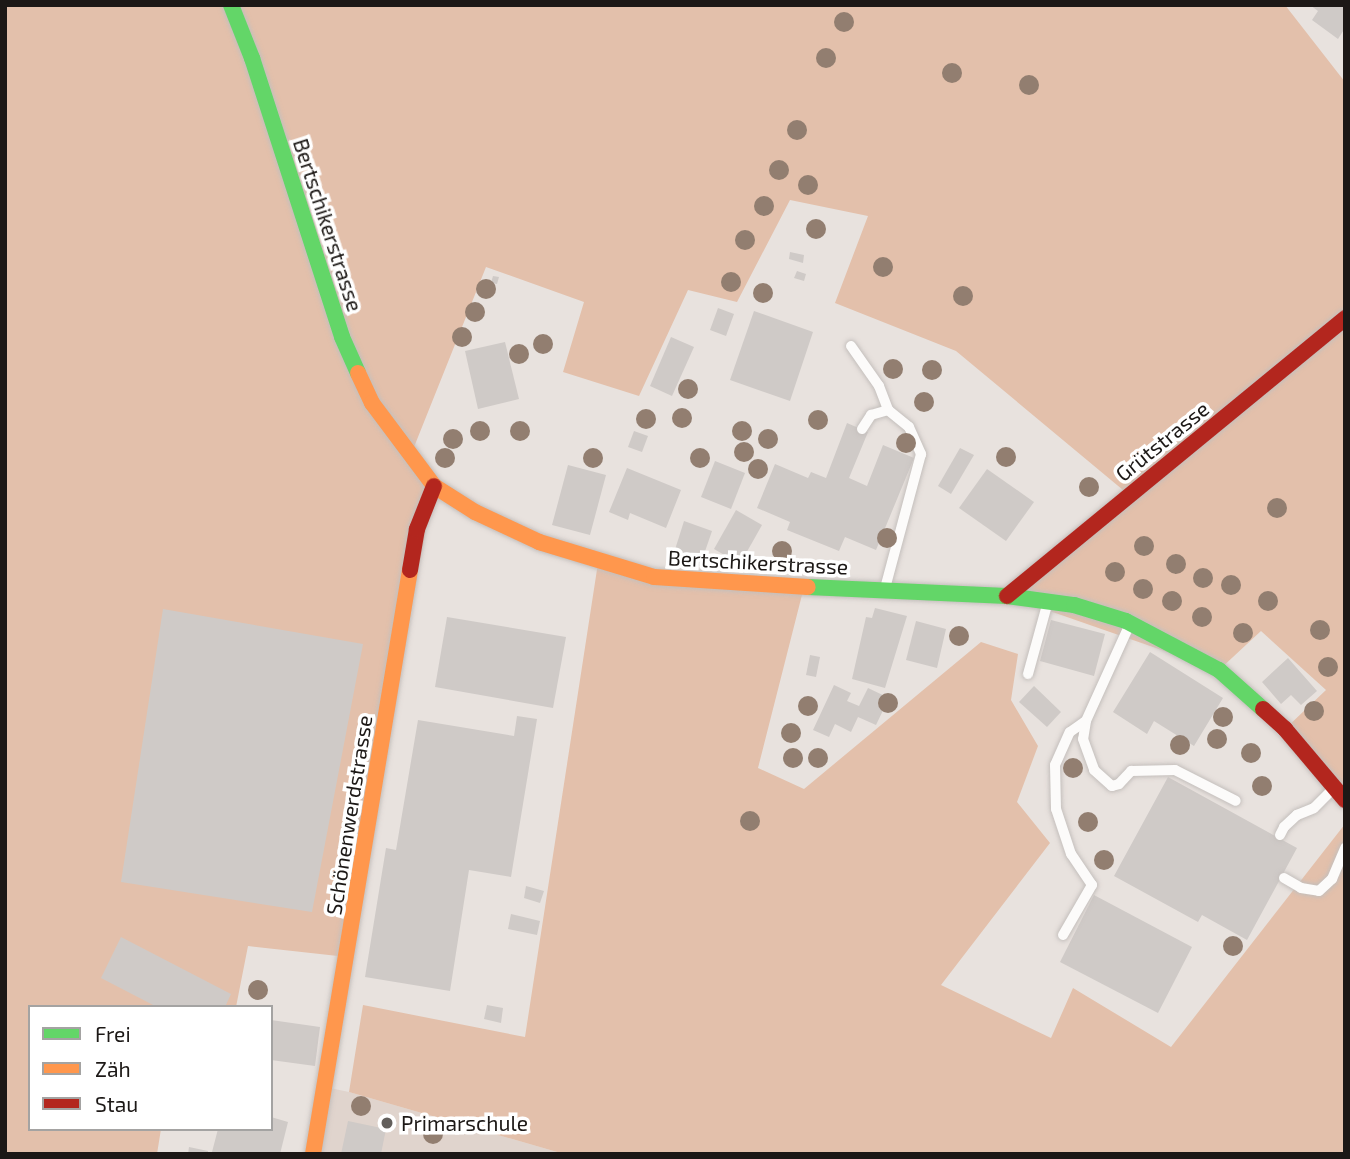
<!DOCTYPE html>
<meta charset="utf-8">
<style>
body{margin:0}
#map{position:relative;width:1350px;height:1159px;overflow:hidden;background:#e8e2de;font-family:"Exo 2",sans-serif}
div>[style]{position:absolute}
.built>*{inset:0;background:#e0d4cd}
.green>*{inset:0;background:#e3c0ab}
.building>*{inset:0;background:#cfcac7}
.roads{filter:drop-shadow(0 0 2px #c4bfbc) drop-shadow(0 0 2px #c4bfbc)}
.lane>*{height:10px;margin:-5px;padding:0 5px;transform-origin:5px;border-radius:5px;background:#fcfbfa}
.fast>*{height:16px;margin:-8px;padding:0 8px;transform-origin:8px;border-radius:8px;background:#63d668}
.slow>*{height:16px;margin:-8px;padding:0 8px;transform-origin:8px;border-radius:8px;background:#ff974d}
.jam>*{height:16px;margin:-8px;padding:0 8px;transform-origin:8px;border-radius:8px;background:#b3261e}
.trees>*{width:20px;height:20px;margin:-10px;border-radius:50%;background:#927e70}
.dots>*{width:19px;height:19px;translate:-50% -50%;box-sizing:border-box;border:4px solid #fff;border-radius:50%}
span{translate:-50% -50%;white-space:nowrap;text-align:center;line-height:1.15;-webkit-text-stroke:7px #fff;paint-order:stroke}
.street-label{font-size:21px;color:#1c1816}
.poi-label{font-size:21px;color:#1c1816}
.left{translate:0 -50%;text-align:left}
.frame{position:absolute;inset:0;border:7px solid #1c1816;pointer-events:none}
.legend{position:absolute;left:28px;top:1005px;width:245px;height:126px;box-sizing:border-box;background:#fff;border:2px solid #a4a3a2;margin:0;padding:9px 12px;list-style:none;font-size:21px;color:#1c1816}
.legend li{display:flex;align-items:center;gap:14px;height:35px}
.legend b{width:35px;border:2px solid #a4a3a2}
</style>
<div id="map">
<div class="built">
<div style="clip-path:polygon(325px 1087px,349px 1092px,564px 1154px,313px 1154px)"></div>
</div>
<div class="green">
<div style="clip-path:polygon(5px 5px,1285px 5px,1345px 82px,1345px 800px,1285px 729px,1326px 690px,1261px 631px,1219px 670px,1007px 596px,1129px 495px,956px 351px,835px 303px,868px 216px,790px 200px,737px 302px,688px 290px,639px 396px,563px 372px,584px 302px,486px 267px,410px 457px,434px 486px,347px 957px,248px 946px,236px 1007px,30px 1007px,30px 1129px,161px 1129px,157px 1154px,5px 1154px)"></div>
<div style="clip-path:polygon(598px 563px,804px 587px,758px 768px,804px 789px,981px 642px,1018px 654px,1011px 700px,1038px 746px,1017px 802px,1050px 843px,941px 985px,1051px 1038px,1073px 988px,1171px 1047px,1345px 824px,1345px 1154px,564px 1154px,349px 1092px,363px 1005px,525px 1037px)"></div>
</div>
<div class="building">
<div style="clip-path:polygon(1310px 5px,1345px 5px,1345px 28px,1338px 39px,1312px 20px,1318px 11px)"></div>
<div style="clip-path:polygon(790px 252px,804px 255px,803px 263px,789px 259px)"></div>
<div style="clip-path:polygon(797px 271px,806px 274px,804px 281px,794px 278px)"></div>
<div style="clip-path:polygon(493px 276px,499px 277px,497px 284px,491px 283px)"></div>
<div style="clip-path:polygon(718px 308px,734px 314px,726px 336px,710px 330px)"></div>
<div style="clip-path:polygon(754px 311px,813px 332px,790px 401px,730px 380px)"></div>
<div style="clip-path:polygon(671px 337px,694px 347px,672px 396px,650px 386px)"></div>
<div style="clip-path:polygon(505px 342px,519px 399px,478px 409px,465px 351px)"></div>
<div style="clip-path:polygon(847px 423px,868px 432px,849px 478px,867px 486px,883px 445px,914px 458px,876px 550px,845px 537px,839px 551px,787px 530px,790px 522px,757px 508px,775px 464px,808px 478px,811px 472px,826px 478px)"></div>
<div style="clip-path:polygon(634px 431px,648px 436px,642px 452px,628px 447px)"></div>
<div style="clip-path:polygon(960px 448px,974px 455px,951px 494px,938px 486px)"></div>
<div style="clip-path:polygon(715px 461px,745px 473px,731px 509px,701px 497px)"></div>
<div style="clip-path:polygon(568px 465px,606px 475px,590px 535px,552px 525px)"></div>
<div style="clip-path:polygon(627px 468px,681px 490px,666px 528px,630px 513px,628px 520px,609px 512px)"></div>
<div style="clip-path:polygon(987px 469px,1034px 502px,1006px 541px,959px 508px)"></div>
<div style="clip-path:polygon(736px 510px,762px 525px,740px 564px,714px 549px)"></div>
<div style="clip-path:polygon(684px 521px,712px 531px,700px 566px,673px 556px)"></div>
<div style="clip-path:polygon(875px 608px,907px 616px,885px 688px,852px 679px,866px 617px,872px 618px)"></div>
<div style="clip-path:polygon(163px 609px,363px 644px,312px 912px,121px 882px)"></div>
<div style="clip-path:polygon(447px 617px,566px 637px,553px 708px,435px 687px)"></div>
<div style="clip-path:polygon(1051px 620px,1105px 634px,1094px 676px,1040px 661px)"></div>
<div style="clip-path:polygon(916px 621px,946px 629px,937px 668px,906px 660px)"></div>
<div style="clip-path:polygon(1150px 652px,1223px 698px,1194px 746px,1154px 721px,1147px 734px,1113px 712px)"></div>
<div style="clip-path:polygon(810px 655px,820px 657px,816px 677px,806px 675px)"></div>
<div style="clip-path:polygon(1288px 658px,1317px 691px,1301px 705px,1291px 695px,1281px 704px,1262px 682px)"></div>
<div style="clip-path:polygon(834px 685px,851px 693px,847px 701px,859px 706px,868px 688px,889px 698px,876px 725px,858px 717px,851px 732px,835px 724px,829px 737px,813px 730px)"></div>
<div style="clip-path:polygon(1034px 686px,1061px 712px,1047px 727px,1019px 702px)"></div>
<div style="clip-path:polygon(517px 716px,537px 719px,511px 877px,469px 870px,450px 991px,365px 977px,386px 848px,396px 850px,418px 720px,514px 736px)"></div>
<div style="clip-path:polygon(1168px 777px,1297px 848px,1247px 940px,1202px 915px,1198px 922px,1114px 876px)"></div>
<div style="clip-path:polygon(526px 886px,544px 891px,540px 903px,524px 898px)"></div>
<div style="clip-path:polygon(1094px 895px,1192px 947px,1158px 1013px,1060px 962px)"></div>
<div style="clip-path:polygon(511px 914px,540px 921px,537px 935px,508px 929px)"></div>
<div style="clip-path:polygon(121px 937px,231px 994px,225px 1007px,157px 1007px,101px 978px)"></div>
<div style="clip-path:polygon(487px 1005px,503px 1008px,501px 1023px,484px 1019px)"></div>
<div style="clip-path:polygon(271px 1020px,320px 1027px,315px 1066px,271px 1060px)"></div>
<div style="clip-path:polygon(271px 1117px,288px 1122px,280px 1154px,212px 1152px,218px 1129px,271px 1129px)"></div>
<div style="clip-path:polygon(348px 1121px,386px 1129px,381px 1154px,341px 1154px)"></div>
<div style="clip-path:polygon(189px 1147px,208px 1151px,208px 1154px,188px 1154px)"></div>
</div>
<div class="roads">
<div class="lane">
<div style="left:851px;top:346px;width:49px;rotate:55deg"></div>
<div style="left:879px;top:386px;width:26px;rotate:69deg"></div>
<div style="left:862px;top:429px;width:17px;rotate:-57deg"></div>
<div style="left:871px;top:415px;width:18px;rotate:-16deg"></div>
<div style="left:888px;top:410px;width:27px;rotate:39deg"></div>
<div style="left:909px;top:427px;width:30px;rotate:66deg"></div>
<div style="left:921px;top:454px;width:139px;rotate:105deg"></div>
<div style="left:1129px;top:626px;width:104px;rotate:114.4deg"></div>
<div style="left:1086px;top:721px;width:18px;rotate:99deg"></div>
<div style="left:1083px;top:739px;width:33px;rotate:70deg"></div>
<div style="left:1094px;top:770px;width:24px;rotate:42deg"></div>
<div style="left:1112px;top:786px;width:7px;rotate:-16deg"></div>
<div style="left:1119px;top:784px;width:18px;rotate:-47deg"></div>
<div style="left:1131px;top:771px;width:44px;rotate:-1.3deg"></div>
<div style="left:1175px;top:770px;width:68px;rotate:26.9deg"></div>
<div style="left:1028px;top:674px;width:72px;rotate:-74.6deg"></div>
<div style="left:1280px;top:835px;width:9px;rotate:-63deg"></div>
<div style="left:1284px;top:827px;width:18px;rotate:-43deg"></div>
<div style="left:1297px;top:815px;width:18px;rotate:-22deg"></div>
<div style="left:1314px;top:808px;width:25px;rotate:-45deg"></div>
<div style="left:1284px;top:878px;width:20px;rotate:30deg"></div>
<div style="left:1301px;top:888px;width:18px;rotate:9deg"></div>
<div style="left:1319px;top:891px;width:18px;rotate:-43deg"></div>
<div style="left:1332px;top:879px;width:34px;rotate:-67deg"></div>
<div style="left:1063px;top:935px;width:58px;rotate:-59.9deg"></div>
<div style="left:1092px;top:885px;width:37px;rotate:-124deg"></div>
<div style="left:1071px;top:854px;width:47px;rotate:-108.4deg"></div>
<div style="left:1056px;top:809px;width:44px;rotate:-91.3deg"></div>
<div style="left:1055px;top:765px;width:36px;rotate:-66deg"></div>
<div style="left:1070px;top:732px;width:19px;rotate:-35deg"></div>
</div>
<div class="fast">
<div style="left:231px;top:5px;width:57px;rotate:68.4deg"></div>
<div style="left:252px;top:58px;width:293px;rotate:72.1deg"></div>
<div style="left:342px;top:337px;width:39px;rotate:66deg"></div>
<div style="left:808px;top:587px;width:199px;rotate:2.6deg"></div>
<div style="left:1007px;top:596px;width:68px;rotate:7.7deg"></div>
<div style="left:1074px;top:605px;width:54px;rotate:17.1deg"></div>
<div style="left:1126px;top:621px;width:105px;rotate:27.8deg"></div>
<div style="left:1219px;top:670px;width:59px;rotate:41.6deg"></div>
</div>
<div class="slow">
<div style="left:358px;top:373px;width:33px;rotate:65deg"></div>
<div style="left:372px;top:403px;width:104px;rotate:53.2deg"></div>
<div style="left:434px;top:486px;width:49px;rotate:32.4deg"></div>
<div style="left:475px;top:512px;width:71px;rotate:25.1deg"></div>
<div style="left:539px;top:542px;width:120px;rotate:16.9deg"></div>
<div style="left:654px;top:577px;width:154px;rotate:3.7deg"></div>
<div style="left:313px;top:1154px;width:592px;rotate:-80.57deg"></div>
</div>
<div class="jam">
<div style="left:410px;top:570px;width:42px;rotate:-80.3deg"></div>
<div style="left:417px;top:529px;width:46px;rotate:-68.4deg"></div>
<div style="left:1007px;top:596px;width:438px;rotate:-39.4deg"></div>
<div style="left:1263px;top:709px;width:30px;rotate:42deg"></div>
<div style="left:1285px;top:729px;width:93px;rotate:49.8deg"></div>
</div>
</div>
<div class="trees">
<div style="left:844px;top:22px"></div>
<div style="left:826px;top:58px"></div>
<div style="left:952px;top:73px"></div>
<div style="left:1029px;top:85px"></div>
<div style="left:797px;top:130px"></div>
<div style="left:779px;top:170px"></div>
<div style="left:808px;top:185px"></div>
<div style="left:764px;top:206px"></div>
<div style="left:816px;top:229px"></div>
<div style="left:745px;top:240px"></div>
<div style="left:883px;top:267px"></div>
<div style="left:731px;top:282px"></div>
<div style="left:486px;top:289px"></div>
<div style="left:763px;top:293px"></div>
<div style="left:963px;top:296px"></div>
<div style="left:475px;top:312px"></div>
<div style="left:462px;top:337px"></div>
<div style="left:543px;top:344px"></div>
<div style="left:519px;top:354px"></div>
<div style="left:893px;top:369px"></div>
<div style="left:932px;top:370px"></div>
<div style="left:688px;top:389px"></div>
<div style="left:924px;top:402px"></div>
<div style="left:682px;top:418px"></div>
<div style="left:646px;top:419px"></div>
<div style="left:818px;top:420px"></div>
<div style="left:480px;top:431px"></div>
<div style="left:520px;top:431px"></div>
<div style="left:742px;top:431px"></div>
<div style="left:453px;top:439px"></div>
<div style="left:768px;top:439px"></div>
<div style="left:906px;top:443px"></div>
<div style="left:744px;top:452px"></div>
<div style="left:1006px;top:457px"></div>
<div style="left:445px;top:458px"></div>
<div style="left:593px;top:458px"></div>
<div style="left:700px;top:458px"></div>
<div style="left:758px;top:469px"></div>
<div style="left:1089px;top:487px"></div>
<div style="left:1277px;top:508px"></div>
<div style="left:887px;top:538px"></div>
<div style="left:1144px;top:546px"></div>
<div style="left:782px;top:551px"></div>
<div style="left:1176px;top:564px"></div>
<div style="left:1115px;top:572px"></div>
<div style="left:1203px;top:578px"></div>
<div style="left:1231px;top:585px"></div>
<div style="left:1143px;top:589px"></div>
<div style="left:1172px;top:601px"></div>
<div style="left:1268px;top:601px"></div>
<div style="left:1202px;top:617px"></div>
<div style="left:1320px;top:630px"></div>
<div style="left:1243px;top:633px"></div>
<div style="left:959px;top:636px"></div>
<div style="left:1328px;top:667px"></div>
<div style="left:888px;top:703px"></div>
<div style="left:808px;top:706px"></div>
<div style="left:1314px;top:711px"></div>
<div style="left:1223px;top:717px"></div>
<div style="left:791px;top:733px"></div>
<div style="left:1217px;top:739px"></div>
<div style="left:1180px;top:745px"></div>
<div style="left:1251px;top:753px"></div>
<div style="left:793px;top:758px"></div>
<div style="left:818px;top:758px"></div>
<div style="left:1073px;top:768px"></div>
<div style="left:1262px;top:786px"></div>
<div style="left:750px;top:821px"></div>
<div style="left:1088px;top:822px"></div>
<div style="left:1104px;top:860px"></div>
<div style="left:1233px;top:946px"></div>
<div style="left:258px;top:990px"></div>
<div style="left:361px;top:1106px"></div>
<div style="left:433px;top:1134px"></div>
</div>
<div class="dots">
<div style="left:387px;top:1123px;background:#635f5c"></div>
</div>
<div class="street-label">
<span style="left:328px;top:225px;rotate:72deg">Bertschikerstrasse</span>
<span style="left:1162px;top:441px;rotate:-39deg">Grütstrasse</span>
<span style="left:758px;top:562px;rotate:3deg">Bertschikerstrasse</span>
<span style="left:349px;top:815px;rotate:-81deg">Schönenwerdstrasse</span>
</div>
<div class="poi-label">
<span class="left" style="left:401px;top:1123px">Primarschule</span>
</div>
<div class="frame"></div>
<ul class="legend">
<li><b style="height:9px;background:#63d668"></b>Frei</li>
<li><b style="height:9px;background:#ff974d"></b>Zäh</li>
<li><b style="height:9px;background:#b3261e"></b>Stau</li>
</ul>
</div>
